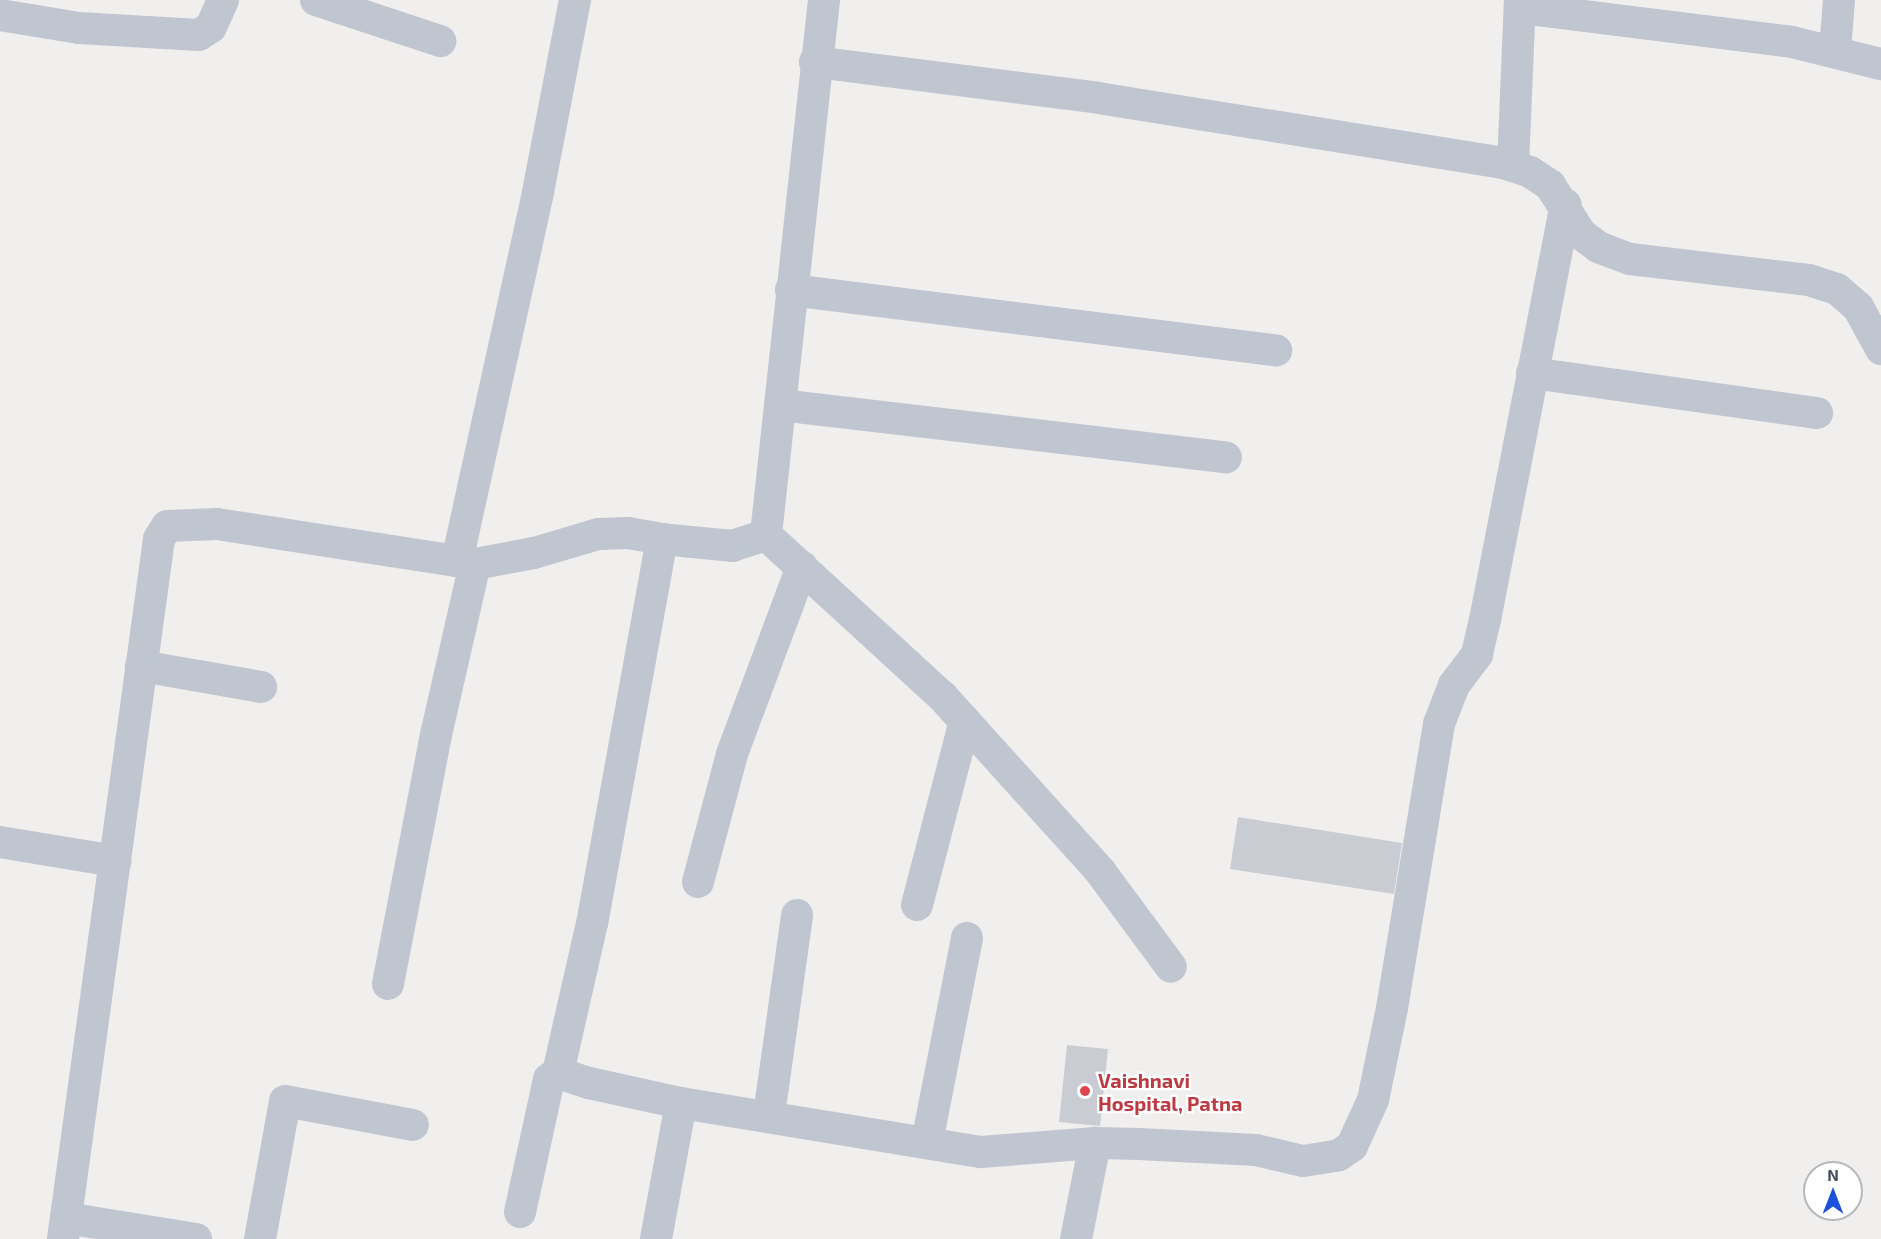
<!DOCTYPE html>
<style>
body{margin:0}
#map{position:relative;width:1881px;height:1239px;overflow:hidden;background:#f1eeee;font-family:"Exo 2",sans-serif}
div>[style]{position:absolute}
.building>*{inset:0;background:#caccd4}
.minor>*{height:32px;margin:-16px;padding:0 16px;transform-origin:16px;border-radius:16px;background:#bfc6d0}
.dots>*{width:16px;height:16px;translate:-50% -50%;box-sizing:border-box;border:3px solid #fff;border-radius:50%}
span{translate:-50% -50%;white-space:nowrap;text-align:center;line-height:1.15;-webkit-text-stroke:4.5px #fff;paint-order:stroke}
.health-label{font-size:20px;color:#be3a42;font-weight:700}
.left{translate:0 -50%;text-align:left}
.north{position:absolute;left:1803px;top:1161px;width:60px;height:60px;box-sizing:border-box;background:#fff;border:2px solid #b5b8bd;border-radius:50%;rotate:0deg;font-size:16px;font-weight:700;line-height:24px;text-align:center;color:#464e5b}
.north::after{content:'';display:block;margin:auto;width:21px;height:27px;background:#1b51dd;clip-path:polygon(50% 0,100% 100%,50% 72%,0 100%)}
</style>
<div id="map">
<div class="building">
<div style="clip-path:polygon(1238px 817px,1402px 843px,1394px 894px,1230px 869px)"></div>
<div style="clip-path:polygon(1067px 1045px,1108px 1049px,1100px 1126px,1059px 1122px)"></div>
</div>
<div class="minor">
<div style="left:316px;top:0;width:131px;rotate:18.3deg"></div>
<div style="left:824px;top:0;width:538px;rotate:96.19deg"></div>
<div style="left:766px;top:535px;width:35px;rotate:162deg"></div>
<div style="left:733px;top:546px;width:71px;rotate:-174.4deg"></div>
<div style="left:662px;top:539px;width:390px;rotate:100.3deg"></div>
<div style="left:592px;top:923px;width:154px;rotate:102.8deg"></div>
<div style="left:558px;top:1073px;width:33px;rotate:18deg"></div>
<div style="left:589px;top:1083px;width:94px;rotate:12.3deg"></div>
<div style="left:681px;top:1103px;width:304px;rotate:9.3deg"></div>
<div style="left:981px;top:1152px;width:114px;rotate:-4.5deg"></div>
<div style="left:1095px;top:1143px;width:44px;rotate:1.3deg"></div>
<div style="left:1139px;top:1144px;width:117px;rotate:2.9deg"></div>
<div style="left:1256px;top:1150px;width:48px;rotate:13.2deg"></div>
<div style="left:1303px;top:1161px;width:36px;rotate:-9deg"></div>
<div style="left:1339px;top:1155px;width:16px;rotate:-35deg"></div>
<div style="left:1352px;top:1146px;width:51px;rotate:-65.5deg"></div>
<div style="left:1373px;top:1100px;width:94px;rotate:-78.3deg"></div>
<div style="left:1392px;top:1008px;width:288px;rotate:-80.6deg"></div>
<div style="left:1439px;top:724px;width:42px;rotate:-69deg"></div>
<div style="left:1454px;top:685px;width:39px;rotate:-53deg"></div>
<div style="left:1477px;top:654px;width:35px;rotate:-77deg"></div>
<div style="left:1485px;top:620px;width:423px;rotate:-79deg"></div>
<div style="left:1520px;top:8px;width:274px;rotate:7.1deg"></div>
<div style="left:1792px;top:42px;width:92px;rotate:13.9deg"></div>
<div style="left:0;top:15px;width:80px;rotate:9.3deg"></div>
<div style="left:79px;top:28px;width:120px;rotate:3.3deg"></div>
<div style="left:199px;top:35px;width:14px;rotate:-34deg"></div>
<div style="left:211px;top:27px;width:30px;rotate:-66deg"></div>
<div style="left:1835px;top:50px;width:50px;rotate:-85.4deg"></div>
<div style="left:815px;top:62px;width:285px;rotate:7.2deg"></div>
<div style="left:1098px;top:98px;width:410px;rotate:9.1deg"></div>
<div style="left:1503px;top:163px;width:28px;rotate:18deg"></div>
<div style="left:1530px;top:172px;width:24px;rotate:33deg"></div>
<div style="left:1550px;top:185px;width:58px;rotate:57.7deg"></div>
<div style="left:1581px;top:234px;width:21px;rotate:37deg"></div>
<div style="left:1598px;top:247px;width:34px;rotate:21deg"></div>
<div style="left:1630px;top:259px;width:180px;rotate:6.7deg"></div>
<div style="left:1809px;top:280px;width:29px;rotate:18deg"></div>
<div style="left:1837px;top:289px;width:28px;rotate:41deg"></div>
<div style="left:1858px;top:307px;width:48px;rotate:61.3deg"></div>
<div style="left:1513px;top:166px;width:166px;rotate:-87.6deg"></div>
<div style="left:791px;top:290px;width:489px;rotate:7.1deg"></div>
<div style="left:1532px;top:373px;width:288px;rotate:8deg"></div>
<div style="left:780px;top:405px;width:449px;rotate:6.7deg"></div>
<div style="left:766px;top:535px;width:239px;rotate:42.5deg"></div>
<div style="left:942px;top:696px;width:236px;rotate:47.9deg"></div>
<div style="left:1100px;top:871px;width:119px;rotate:53.5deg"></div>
<div style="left:457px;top:561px;width:378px;rotate:-77.6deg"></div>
<div style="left:538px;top:192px;width:196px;rotate:-79.1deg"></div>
<div style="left:141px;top:666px;width:122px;rotate:9.9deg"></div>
<div style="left:0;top:842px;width:117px;rotate:9.4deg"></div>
<div style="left:698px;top:882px;width:132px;rotate:-75.1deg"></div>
<div style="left:732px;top:754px;width:200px;rotate:-69.5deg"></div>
<div style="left:917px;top:905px;width:190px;rotate:-75.4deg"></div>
<div style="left:388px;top:984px;width:254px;rotate:-79.1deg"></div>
<div style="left:436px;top:735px;width:175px;rotate:-77.2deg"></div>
<div style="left:769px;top:1115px;width:202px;rotate:-82deg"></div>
<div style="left:927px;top:1142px;width:208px;rotate:-78.9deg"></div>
<div style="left:520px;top:1212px;width:136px;rotate:-77.7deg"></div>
<div style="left:549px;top:1079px;width:11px;rotate:-34deg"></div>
<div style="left:66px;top:1218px;width:132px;rotate:9.2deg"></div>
<div style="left:63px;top:1239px;width:707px;rotate:-82.19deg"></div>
<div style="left:159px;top:539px;width:15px;rotate:-58deg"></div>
<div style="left:167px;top:526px;width:50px;rotate:-2.3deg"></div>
<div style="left:217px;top:524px;width:261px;rotate:8.8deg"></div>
<div style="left:475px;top:564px;width:60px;rotate:-10.6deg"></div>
<div style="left:534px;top:553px;width:67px;rotate:-16.5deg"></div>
<div style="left:598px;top:534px;width:30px;rotate:-2deg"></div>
<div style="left:628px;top:533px;width:35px;rotate:10deg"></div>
<div style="left:260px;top:1239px;width:140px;rotate:-79.7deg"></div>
<div style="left:285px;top:1101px;width:130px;rotate:10.6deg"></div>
<div style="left:656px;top:1239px;width:138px;rotate:-79.6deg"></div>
<div style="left:1076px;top:1239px;width:98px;rotate:-78.8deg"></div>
</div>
<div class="dots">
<div style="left:1085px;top:1091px;background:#e0444e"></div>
</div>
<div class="health-label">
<span class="left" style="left:1098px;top:1092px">Vaishnavi<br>Hospital, Patna</span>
</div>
<div class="north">N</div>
</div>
